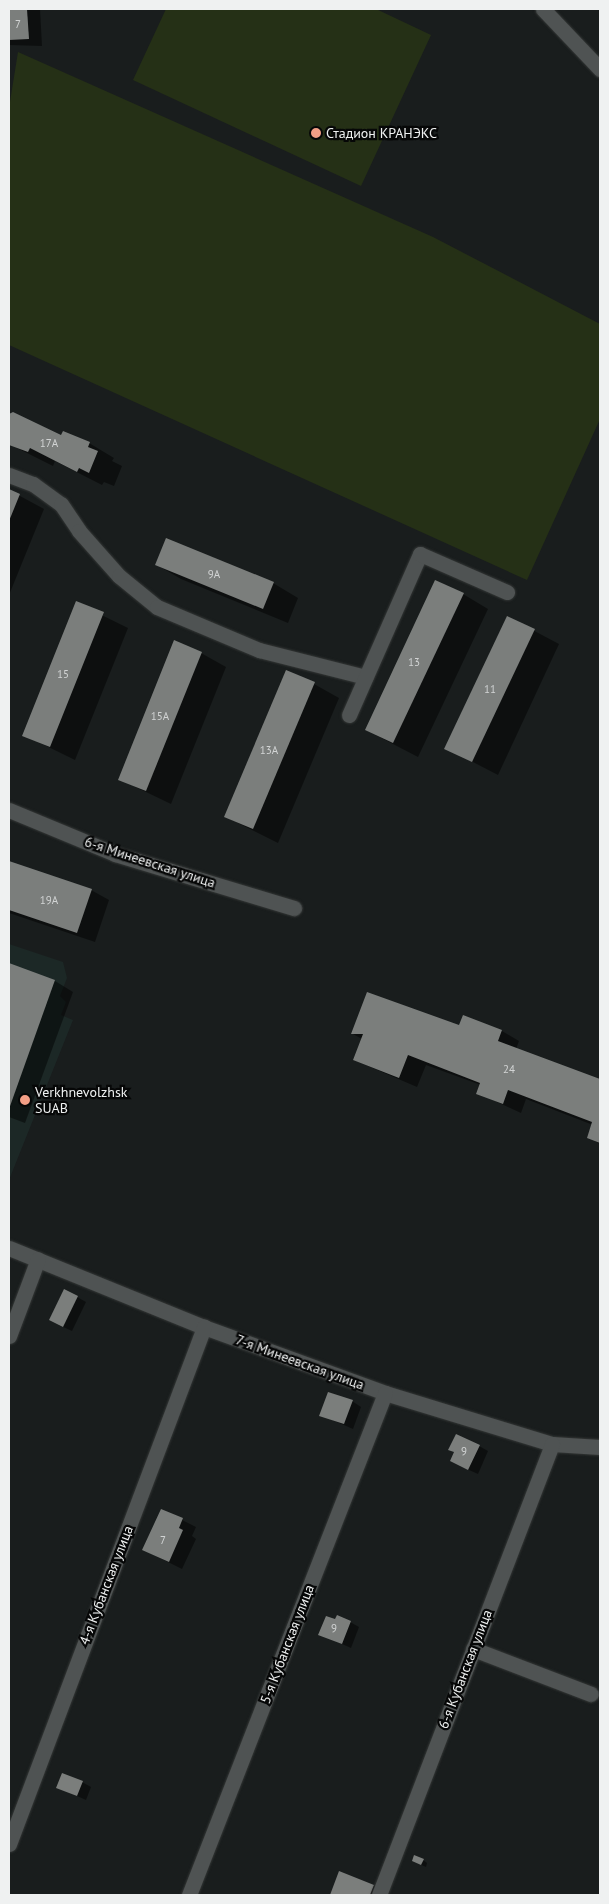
<!DOCTYPE html>
<meta charset="utf-8">
<style>
body{margin:0}
#map{position:relative;width:609px;height:1904px;overflow:hidden;background:#191d1d;font-family:"PT Sans",sans-serif}
div>[style]{position:absolute}
.built>*{inset:0;background:#1c2826}
.green>*{inset:0;background:#253016}
.shadow>*{inset:0;background:#0007}
.building>*{inset:0;background:#7b7e7c}
.roads{filter:drop-shadow(0 0 1px #343736) drop-shadow(0 0 1px #343736)}
.street>*{height:15px;margin:-7.5px;padding:0 7.5px;transform-origin:7.5px;border-radius:7.5px;background:#4f5353}
.dots>*{width:14px;height:14px;translate:-50% -50%;box-sizing:border-box;border:2px solid #060707;border-radius:50%}
span{translate:-50% -50%;white-space:nowrap;text-align:center;line-height:1.15;-webkit-text-stroke:4.5px #060707;paint-order:stroke}
.number-label{font-size:11px;color:#d2d4d4}
.number-label span{-webkit-text-stroke-width:0}
.poi-label{font-size:14px;color:#eff1f1}
.left{translate:0 -50%;text-align:left}
.street-label{font-size:14px;color:#eff1f1}
.frame{position:absolute;inset:0;border:10px solid #eff1f1;pointer-events:none}
</style>
<div id="map">
<div class="built">
<div style="clip-path:polygon(9px 944px,63px 962px,67px 978px,60px 996px,66px 1002px,61px 1015px,73px 1020px,9px 1180px)"></div>
</div>
<div class="green">
<div style="clip-path:polygon(166px 9px,376px 9px,431px 35px,361px 186px,133px 80px)"></div>
<div style="clip-path:polygon(18px 52px,433px 237px,600px 324px,600px 419px,527px 580px,9px 345px,9px 108px)"></div>
</div>
<div class="shadow">
<div style="clip-path:polygon(9px 9px,40px 9px,42px 46px,9px 45px)"></div>
<div style="clip-path:polygon(14px 414px,62px 437px,89px 443px,114px 458px,112px 461px,122px 466px,114px 486px,104px 482px,102px 485px,55px 461px,53px 466px,9px 444px,9px 415px,13px 417px)"></div>
<div style="clip-path:polygon(9px 490px,44px 509px,9px 595px)"></div>
<div style="clip-path:polygon(157px 565px,273px 583px,298px 598px,288px 623px,181px 579px)"></div>
<div style="clip-path:polygon(463px 594px,488px 609px,418px 757px,366px 730px)"></div>
<div style="clip-path:polygon(77px 603px,128px 628px,75px 760px,24px 735px)"></div>
<div style="clip-path:polygon(508px 617px,559px 644px,498px 775px,446px 748px)"></div>
<div style="clip-path:polygon(201px 653px,226px 667px,171px 804px,119px 779px)"></div>
<div style="clip-path:polygon(314px 684px,339px 698px,278px 843px,226px 817px)"></div>
<div style="clip-path:polygon(9px 862px,91px 890px,109px 900px,95px 942px,9px 913px)"></div>
<div style="clip-path:polygon(9px 965px,55px 981px,73px 992px,25px 1123px,9px 1117px)"></div>
<div style="clip-path:polygon(460px 1027px,502px 1031px,519px 1041px,516px 1049px,600px 1081px,600px 1144px,588px 1137px,593px 1125px,526px 1099px,521px 1113px,478px 1093px,481px 1085px,426px 1065px,417px 1087px,354px 1060px,362px 1039px,353px 1034px)"></div>
<div style="clip-path:polygon(77px 1297px,86px 1302px,72px 1331px,59px 1325px)"></div>
<div style="clip-path:polygon(352px 1401px,361px 1407px,353px 1429px,321px 1415px)"></div>
<div style="clip-path:polygon(479px 1446px,488px 1451px,478px 1474px,460px 1466px)"></div>
<div style="clip-path:polygon(162px 1510px,196px 1527px,192px 1536px,196px 1539px,182px 1569px,144px 1550px)"></div>
<div style="clip-path:polygon(350px 1622px,359px 1627px,351px 1648px,320px 1634px)"></div>
<div style="clip-path:polygon(82px 1782px,91px 1787px,86px 1800px,57px 1787px)"></div>
<div style="clip-path:polygon(423px 1860px,427px 1863px,426px 1867px,417px 1863px)"></div>
<div style="clip-path:polygon(340px 1873px,374px 1886px,382px 1891px,381px 1895px,332px 1895px)"></div>
</div>
<div class="building">
<div style="clip-path:polygon(9px 9px,27px 9px,29px 39px,9px 40px)"></div>
<div style="clip-path:polygon(13px 412px,61px 435px,63px 431px,90px 442px,88px 447px,98px 451px,89px 473px,79px 468px,77px 472px,30px 448px,28px 452px,9px 445px,9px 414px)"></div>
<div style="clip-path:polygon(9px 489px,20px 494px,9px 521px)"></div>
<div style="clip-path:polygon(166px 538px,274px 582px,263px 609px,155px 565px)"></div>
<div style="clip-path:polygon(435px 580px,464px 593px,393px 743px,365px 730px)"></div>
<div style="clip-path:polygon(76px 601px,104px 612px,50px 747px,22px 736px)"></div>
<div style="clip-path:polygon(507px 616px,535px 629px,472px 762px,444px 749px)"></div>
<div style="clip-path:polygon(174px 640px,202px 652px,146px 791px,118px 780px)"></div>
<div style="clip-path:polygon(286px 670px,315px 682px,253px 829px,224px 817px)"></div>
<div style="clip-path:polygon(9px 861px,92px 889px,77px 933px,9px 910px)"></div>
<div style="clip-path:polygon(9px 963px,55px 980px,9px 1109px)"></div>
<div style="clip-path:polygon(367px 992px,459px 1025px,463px 1015px,502px 1030px,498px 1041px,600px 1079px,600px 1143px,587px 1138px,592px 1122px,508px 1090px,503px 1104px,476px 1094px,480px 1083px,408px 1055px,399px 1078px,353px 1060px,363px 1034px,351px 1034px)"></div>
<div style="clip-path:polygon(64px 1289px,78px 1296px,63px 1327px,49px 1320px)"></div>
<div style="clip-path:polygon(328px 1392px,353px 1400px,344px 1424px,319px 1416px)"></div>
<div style="clip-path:polygon(456px 1434px,480px 1445px,468px 1470px,450px 1461px,454px 1452px,448px 1450px)"></div>
<div style="clip-path:polygon(161px 1509px,183px 1518px,179px 1528px,183px 1530px,169px 1562px,142px 1550px)"></div>
<div style="clip-path:polygon(337px 1615px,351px 1621px,342px 1644px,318px 1635px,326px 1616px,335px 1619px)"></div>
<div style="clip-path:polygon(62px 1773px,83px 1781px,77px 1796px,56px 1788px)"></div>
<div style="clip-path:polygon(414px 1855px,424px 1859px,421px 1865px,412px 1861px)"></div>
<div style="clip-path:polygon(339px 1871px,374px 1885px,370px 1895px,330px 1895px)"></div>
</div>
<div class="roads">
<div class="street">
<div style="left:543px;top:9px;width:83px;rotate:46.5deg"></div>
<div style="left:9px;top:475px;width:26px;rotate:21deg"></div>
<div style="left:33px;top:484px;width:34px;rotate:36deg"></div>
<div style="left:61px;top:504px;width:32px;rotate:56deg"></div>
<div style="left:79px;top:531px;width:60px;rotate:48.4deg"></div>
<div style="left:119px;top:576px;width:49px;rotate:39.2deg"></div>
<div style="left:157px;top:607px;width:111px;rotate:22.9deg"></div>
<div style="left:259px;top:650px;width:110px;rotate:14.2deg"></div>
<div style="left:349px;top:715px;width:176px;rotate:-66.2deg"></div>
<div style="left:420px;top:554px;width:95px;rotate:23.6deg"></div>
<div style="left:9px;top:810px;width:115px;rotate:22.5deg"></div>
<div style="left:115px;top:854px;width:187px;rotate:16.8deg"></div>
<div style="left:9px;top:1248px;width:210px;rotate:22.1deg"></div>
<div style="left:204px;top:1327px;width:193px;rotate:20deg"></div>
<div style="left:385px;top:1393px;width:175px;rotate:17deg"></div>
<div style="left:552px;top:1444px;width:48px;rotate:3.6deg"></div>
<div style="left:9px;top:1336px;width:82px;rotate:-69.4deg"></div>
<div style="left:473px;top:1649px;width:126px;rotate:20.9deg"></div>
<div style="left:9px;top:1844px;width:553px;rotate:-69.33deg"></div>
<div style="left:189px;top:1895px;width:539px;rotate:-68.67deg"></div>
<div style="left:379px;top:1895px;width:483px;rotate:-69deg"></div>
</div>
</div>
<div class="dots">
<div style="left:316px;top:133px;background:#f39f86"></div>
<div style="left:25px;top:1100px;background:#f39f86"></div>
</div>
<div class="number-label">
<span style="left:18px;top:24px">7</span>
<span style="left:49px;top:443px">17А</span>
<span style="left:214px;top:574px">9А</span>
<span style="left:414px;top:662px">13</span>
<span style="left:63px;top:674px">15</span>
<span style="left:490px;top:689px">11</span>
<span style="left:160px;top:716px">15А</span>
<span style="left:269px;top:750px">13А</span>
<span style="left:49px;top:900px">19А</span>
<span style="left:509px;top:1069px">24</span>
<span style="left:464px;top:1451px">9</span>
<span style="left:163px;top:1540px">7</span>
<span style="left:334px;top:1628px">9</span>
</div>
<div class="poi-label">
<span class="left" style="left:326px;top:133px">Стадион КРАНЭКС</span>
<span class="left" style="left:35px;top:1100px">Verkhnevolzhsk<br>SUAB</span>
</div>
<div class="street-label">
<span style="left:150px;top:862px;rotate:18deg">6-я Минеевская улица</span>
<span style="left:300px;top:1362px;rotate:20deg">7-я Минеевская улица</span>
<span style="left:106px;top:1585px;rotate:-69deg">4-я Кубанская улица</span>
<span style="left:287px;top:1644px;rotate:-69deg">5-я Кубанская улица</span>
<span style="left:465px;top:1669px;rotate:-69deg">6-я Кубанская улица</span>
</div>
<div class="frame"></div>
</div>
